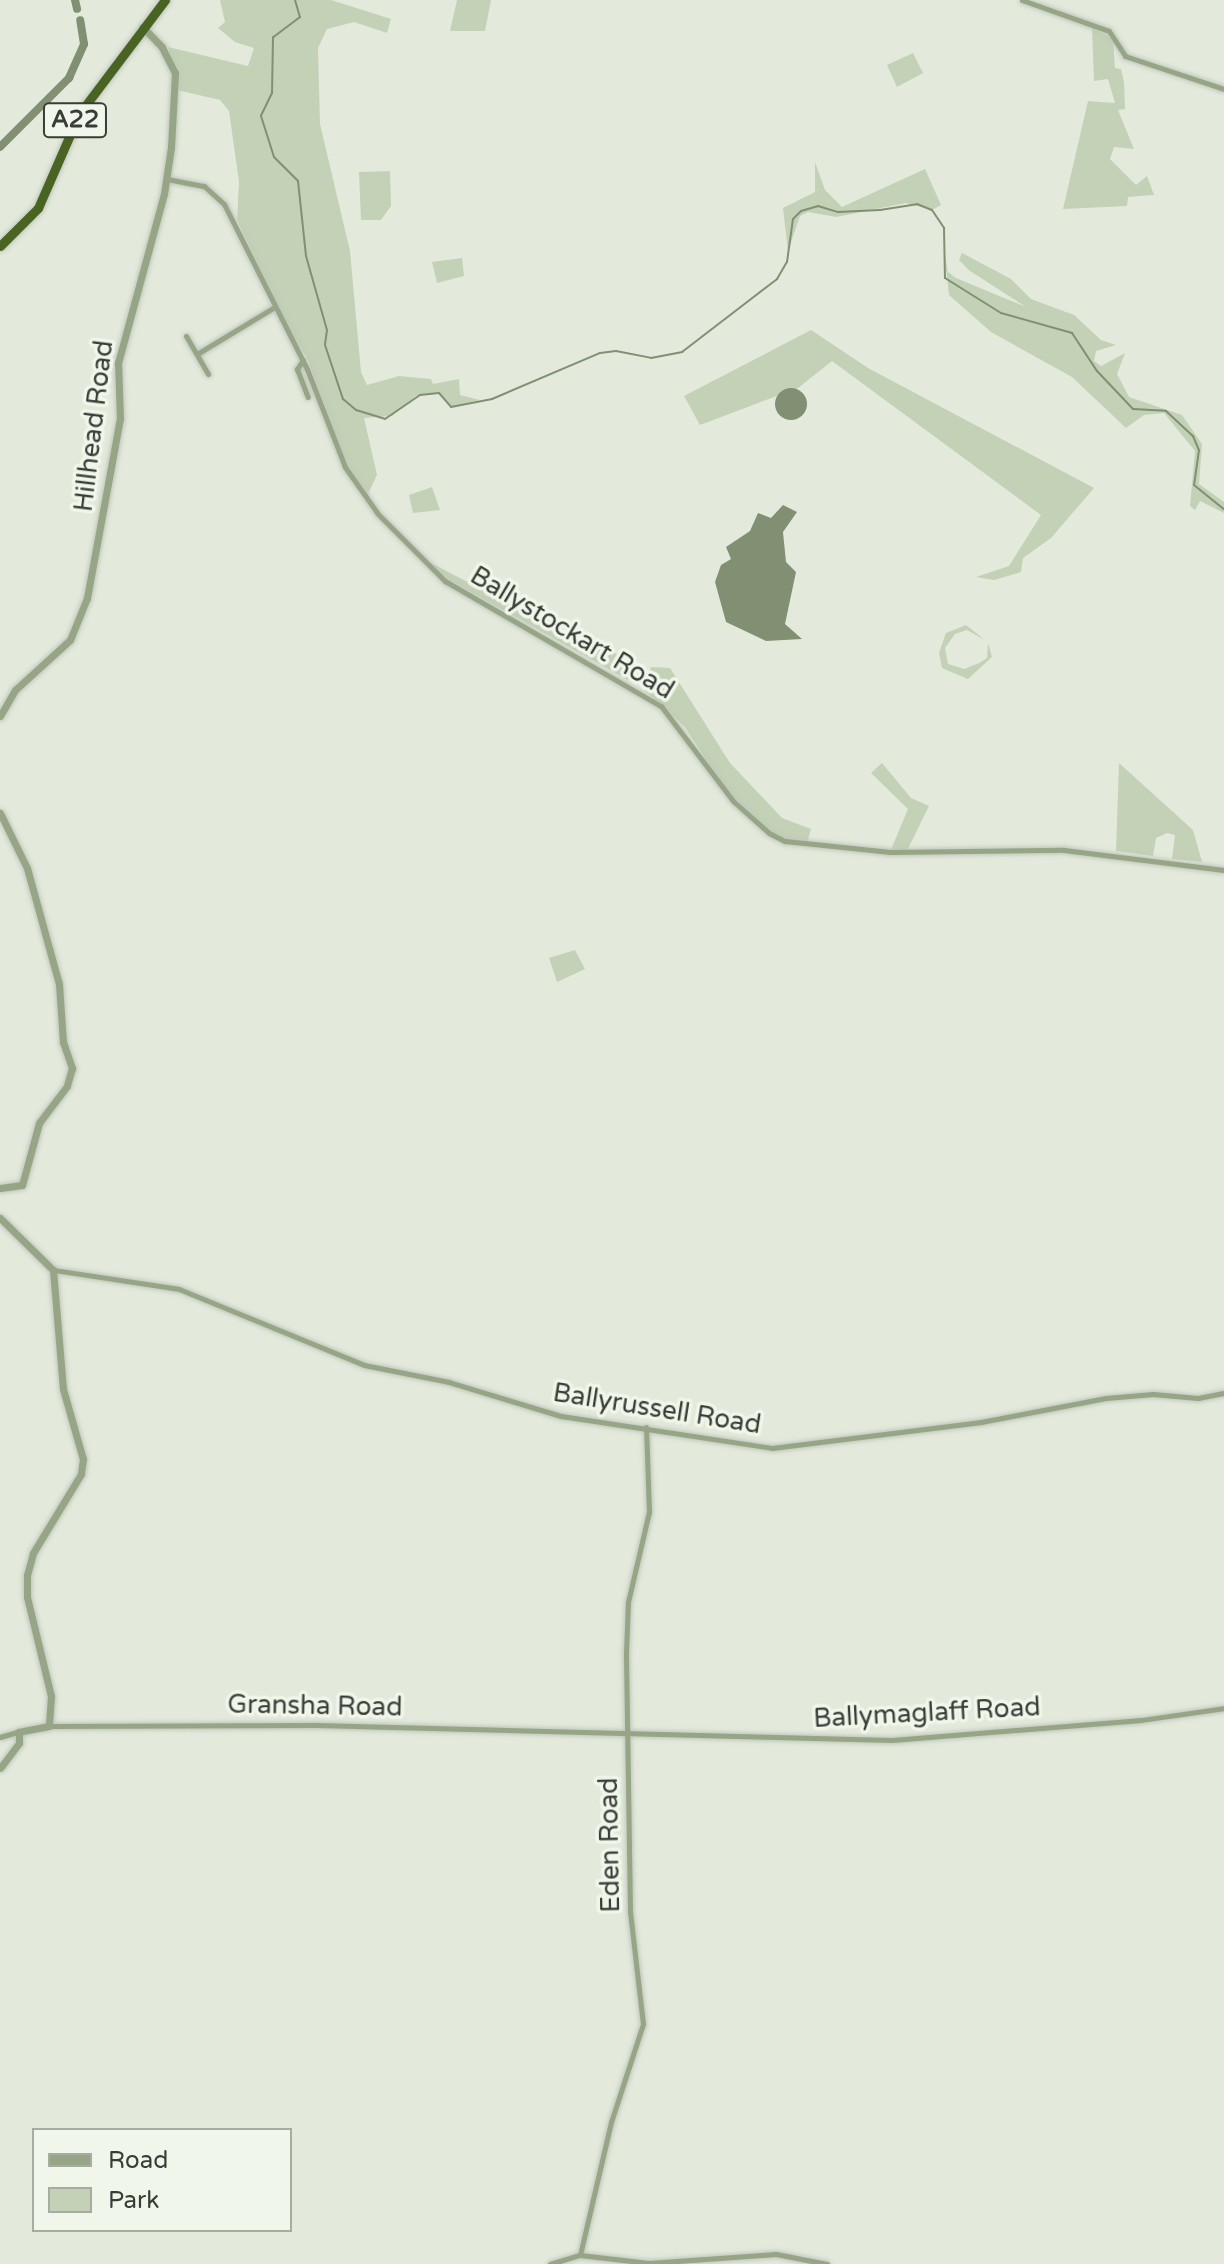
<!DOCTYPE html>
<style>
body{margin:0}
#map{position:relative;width:1224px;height:2264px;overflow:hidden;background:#e3eadc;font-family:"Varela Round",sans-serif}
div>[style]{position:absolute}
.green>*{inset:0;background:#c3d1b6}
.water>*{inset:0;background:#818f73}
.round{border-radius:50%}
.stream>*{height:2px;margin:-1px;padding:0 1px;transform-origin:1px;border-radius:1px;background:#818f73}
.river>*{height:8px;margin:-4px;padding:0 4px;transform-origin:4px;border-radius:4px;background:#818f73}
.roads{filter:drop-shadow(0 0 2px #c1c7bb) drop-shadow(0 0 2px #c1c7bb)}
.minor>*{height:5px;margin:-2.5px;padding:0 2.5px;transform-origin:2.5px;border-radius:2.5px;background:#96a586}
.tertiary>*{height:7px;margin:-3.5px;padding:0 3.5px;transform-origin:3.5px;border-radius:3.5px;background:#96a586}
.trunk>*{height:9px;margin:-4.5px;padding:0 4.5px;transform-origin:4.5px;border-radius:4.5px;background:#486322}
span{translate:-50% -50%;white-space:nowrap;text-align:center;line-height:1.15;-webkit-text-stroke:7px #f0f7ea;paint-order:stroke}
.shield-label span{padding:2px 6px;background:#f0f7ea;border:2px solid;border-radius:6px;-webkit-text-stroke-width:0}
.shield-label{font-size:24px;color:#393c37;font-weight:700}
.street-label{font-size:26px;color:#393c37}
.legend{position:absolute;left:32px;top:2128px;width:260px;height:104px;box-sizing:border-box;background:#f0f7ea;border:2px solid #a7aca2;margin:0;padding:10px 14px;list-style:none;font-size:24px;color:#393c37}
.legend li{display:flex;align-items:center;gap:16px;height:40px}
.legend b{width:40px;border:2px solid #a7aca2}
</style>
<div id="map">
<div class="green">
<div style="clip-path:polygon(220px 0,331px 0,391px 19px,387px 33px,354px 22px,327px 29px,318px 48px,320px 124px,350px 251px,361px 372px,367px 385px,399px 376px,431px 379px,433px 384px,459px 379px,460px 395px,480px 400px,451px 407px,439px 393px,416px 396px,392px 416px,364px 418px,377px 475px,367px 496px,346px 463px,307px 358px,284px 321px,279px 322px,277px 305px,237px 220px,239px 182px,229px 111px,220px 100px,177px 90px,168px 47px,248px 66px,254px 48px,235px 42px,218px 28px,225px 22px)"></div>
<div style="clip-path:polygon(457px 0,491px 0,485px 31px,450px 31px)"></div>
<div style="clip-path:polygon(1092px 28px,1113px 38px,1115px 68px,1121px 69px,1124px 82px,1125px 109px,1118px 110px,1134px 149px,1114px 147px,1110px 159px,1136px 185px,1147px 176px,1154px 195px,1128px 197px,1127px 206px,1063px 209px,1088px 101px,1115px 103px,1108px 79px,1094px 81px)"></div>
<div style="clip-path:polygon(913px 53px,923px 73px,897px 87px,887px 65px)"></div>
<div style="clip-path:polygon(815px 162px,825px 190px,842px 207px,925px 169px,941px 205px,932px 210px,906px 203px,836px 217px,808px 212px,800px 216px,788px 251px,783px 208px,815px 192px)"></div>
<div style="clip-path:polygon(390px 171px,391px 206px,381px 220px,361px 220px,359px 172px)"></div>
<div style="clip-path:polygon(944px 250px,948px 272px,956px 278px,1026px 307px,970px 271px,959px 260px,962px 253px,1011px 279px,1031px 299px,1074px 315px,1101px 340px,1116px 345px,1096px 351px,1094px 361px,1101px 366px,1125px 353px,1117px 374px,1129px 397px,1182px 415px,1202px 444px,1199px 484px,1224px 502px,1224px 513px,1200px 501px,1195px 510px,1190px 506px,1195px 451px,1164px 413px,1144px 415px,1126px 428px,1072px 377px,991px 332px,949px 295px)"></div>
<div style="clip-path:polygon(462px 258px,464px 276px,437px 283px,432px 262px)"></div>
<div style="clip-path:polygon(811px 330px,868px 368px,1094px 488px,1051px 538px,1023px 558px,1021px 572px,994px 580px,976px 577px,1009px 566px,1041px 515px,832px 361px,798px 388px,700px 425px,684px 396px)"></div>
<div style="clip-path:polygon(432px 487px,440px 510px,413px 513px,409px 495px)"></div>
<div style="clip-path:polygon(425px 560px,586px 643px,626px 657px,635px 684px,446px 578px)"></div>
<div style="clip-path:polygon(966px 625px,985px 640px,967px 630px,955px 634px,945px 648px,948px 664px,964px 669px,979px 663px,987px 658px,988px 643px,992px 657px,968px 679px,942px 668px,939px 653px,946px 633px)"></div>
<div style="clip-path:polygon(651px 667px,670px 668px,730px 763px,782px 818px,811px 829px,807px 844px,772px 835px,733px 801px,685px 727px,644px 690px)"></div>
<div style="clip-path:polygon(882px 763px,911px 798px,929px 806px,906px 853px,890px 852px,908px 809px,871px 773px)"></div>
<div style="clip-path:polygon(1119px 763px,1193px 830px,1202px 862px,1172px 859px,1175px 835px,1167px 833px,1156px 838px,1153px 856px,1116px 851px)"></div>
<div style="clip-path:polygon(575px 950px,585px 969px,557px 982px,549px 958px)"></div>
</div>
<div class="water">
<div class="round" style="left:775px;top:388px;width:32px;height:32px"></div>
<div style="clip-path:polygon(783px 505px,797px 512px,783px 532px,786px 562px,796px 572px,785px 624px,802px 639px,766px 641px,726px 622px,715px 582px,721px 565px,731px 559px,726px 547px,750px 531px,758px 513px,771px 518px)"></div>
</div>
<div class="stream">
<div style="left:295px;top:0;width:18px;rotate:74deg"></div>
<div style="left:300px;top:17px;width:34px;rotate:143deg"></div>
<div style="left:273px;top:37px;width:56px;rotate:91deg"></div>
<div style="left:272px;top:93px;width:25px;rotate:116deg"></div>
<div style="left:261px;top:116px;width:43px;rotate:72.4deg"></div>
<div style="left:274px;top:157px;width:34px;rotate:45deg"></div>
<div style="left:298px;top:181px;width:75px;rotate:83.9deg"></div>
<div style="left:306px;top:256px;width:77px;rotate:74.2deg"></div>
<div style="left:327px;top:330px;width:15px;rotate:98deg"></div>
<div style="left:325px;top:345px;width:57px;rotate:71.6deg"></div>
<div style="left:343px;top:399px;width:17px;rotate:40deg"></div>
<div style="left:356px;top:410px;width:30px;rotate:17deg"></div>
<div style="left:385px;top:419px;width:42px;rotate:-34.4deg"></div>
<div style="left:420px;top:395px;width:19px;rotate:-6deg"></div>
<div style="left:439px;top:393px;width:18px;rotate:49deg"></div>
<div style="left:451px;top:407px;width:42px;rotate:-11deg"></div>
<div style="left:492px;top:399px;width:117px;rotate:-23.1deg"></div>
<div style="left:600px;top:353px;width:16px;rotate:-7deg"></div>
<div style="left:616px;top:351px;width:36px;rotate:11deg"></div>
<div style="left:651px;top:358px;width:32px;rotate:-11deg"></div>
<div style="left:682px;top:352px;width:120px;rotate:-37.5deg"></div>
<div style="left:777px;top:279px;width:20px;rotate:-60deg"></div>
<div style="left:787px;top:262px;width:43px;rotate:-82.1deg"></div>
<div style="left:793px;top:219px;width:11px;rotate:-45deg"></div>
<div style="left:801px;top:211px;width:18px;rotate:-16deg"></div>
<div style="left:818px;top:206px;width:21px;rotate:17deg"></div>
<div style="left:838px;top:212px;width:42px;rotate:-2.7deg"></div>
<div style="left:880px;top:210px;width:37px;rotate:-9deg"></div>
<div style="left:917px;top:204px;width:16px;rotate:22deg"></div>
<div style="left:932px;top:210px;width:22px;rotate:56deg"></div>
<div style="left:944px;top:228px;width:50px;rotate:88.9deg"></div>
<div style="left:945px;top:278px;width:66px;rotate:32deg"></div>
<div style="left:1001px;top:313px;width:74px;rotate:15.7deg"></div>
<div style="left:1072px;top:333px;width:45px;rotate:56.7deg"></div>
<div style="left:1097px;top:371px;width:52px;rotate:46.5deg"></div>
<div style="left:1133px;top:409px;width:33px;rotate:3deg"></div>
<div style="left:1166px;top:411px;width:37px;rotate:43deg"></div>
<div style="left:1193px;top:436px;width:15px;rotate:67deg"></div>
<div style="left:1199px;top:450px;width:35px;rotate:98deg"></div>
<div style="left:1194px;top:485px;width:38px;rotate:39deg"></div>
</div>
<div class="river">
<div style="left:75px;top:0;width:9px;rotate:77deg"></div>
<div style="left:0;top:147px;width:98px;rotate:-45deg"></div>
<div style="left:69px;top:78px;width:37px;rotate:-66deg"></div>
<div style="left:84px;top:44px;width:24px;rotate:-99deg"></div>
</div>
<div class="roads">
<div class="minor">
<div style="left:1022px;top:0;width:92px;rotate:19.6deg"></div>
<div style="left:1109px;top:31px;width:30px;rotate:57deg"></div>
<div style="left:1125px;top:56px;width:104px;rotate:18.4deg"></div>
<div style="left:167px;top:179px;width:38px;rotate:11deg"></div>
<div style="left:204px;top:186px;width:27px;rotate:42deg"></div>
<div style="left:224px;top:204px;width:185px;rotate:63.3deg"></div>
<div style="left:307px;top:369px;width:105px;rotate:68.8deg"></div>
<div style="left:345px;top:467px;width:57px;rotate:54.9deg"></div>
<div style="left:378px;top:514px;width:95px;rotate:45deg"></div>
<div style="left:445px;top:581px;width:250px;rotate:30.1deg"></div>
<div style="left:661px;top:706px;width:119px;rotate:52.8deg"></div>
<div style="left:733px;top:801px;width:48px;rotate:41.6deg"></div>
<div style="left:769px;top:833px;width:18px;rotate:27deg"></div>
<div style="left:785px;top:841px;width:106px;rotate:6deg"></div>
<div style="left:890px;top:852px;width:174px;rotate:-0.7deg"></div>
<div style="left:1064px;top:850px;width:161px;rotate:7.1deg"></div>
<div style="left:186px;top:336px;width:44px;rotate:59.9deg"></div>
<div style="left:197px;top:354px;width:89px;rotate:-31.2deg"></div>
<div style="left:303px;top:360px;width:11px;rotate:124deg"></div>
<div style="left:297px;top:369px;width:30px;rotate:69deg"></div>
<div style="left:54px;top:1270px;width:126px;rotate:8.6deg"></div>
<div style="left:179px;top:1289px;width:200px;rotate:22.3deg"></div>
<div style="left:364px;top:1365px;width:87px;rotate:11.3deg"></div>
<div style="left:449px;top:1382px;width:117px;rotate:16.9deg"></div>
<div style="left:561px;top:1416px;width:213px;rotate:8.6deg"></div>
<div style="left:772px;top:1448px;width:211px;rotate:-7.1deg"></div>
<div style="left:981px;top:1422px;width:127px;rotate:-10.9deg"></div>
<div style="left:1106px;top:1398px;width:47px;rotate:-4.9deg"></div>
<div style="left:1153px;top:1394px;width:45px;rotate:5.1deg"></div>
<div style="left:1198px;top:1398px;width:26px;rotate:-11deg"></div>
<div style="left:49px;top:1726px;width:267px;rotate:-0.2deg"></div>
<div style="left:316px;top:1725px;width:576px;rotate:1.49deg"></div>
<div style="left:892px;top:1740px;width:250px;rotate:-4.6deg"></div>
<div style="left:1141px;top:1720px;width:84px;rotate:-8.2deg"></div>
<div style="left:0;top:1737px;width:19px;rotate:-16deg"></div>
<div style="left:580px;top:2255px;width:137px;rotate:-76.9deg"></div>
<div style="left:611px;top:2122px;width:103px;rotate:-71.9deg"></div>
<div style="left:643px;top:2024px;width:114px;rotate:-96.6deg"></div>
<div style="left:630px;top:1911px;width:258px;rotate:-90.9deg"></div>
<div style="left:626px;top:1653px;width:51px;rotate:-87.8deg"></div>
<div style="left:628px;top:1602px;width:92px;rotate:-76.9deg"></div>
<div style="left:649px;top:1512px;width:85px;rotate:-92deg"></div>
<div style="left:550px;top:2264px;width:31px;rotate:-17deg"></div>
<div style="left:580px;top:2255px;width:69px;rotate:6.6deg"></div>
<div style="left:649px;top:2263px;width:127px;rotate:-4.1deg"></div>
<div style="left:776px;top:2254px;width:52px;rotate:11.1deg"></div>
</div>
<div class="tertiary">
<div style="left:0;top:716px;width:30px;rotate:-60deg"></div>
<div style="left:15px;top:690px;width:74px;rotate:-42.3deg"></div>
<div style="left:70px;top:640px;width:45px;rotate:-68deg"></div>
<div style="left:87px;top:598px;width:182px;rotate:-79.6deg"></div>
<div style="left:120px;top:419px;width:56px;rotate:-92deg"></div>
<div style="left:118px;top:363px;width:175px;rotate:-74.8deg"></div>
<div style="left:164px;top:194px;width:48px;rotate:-81.5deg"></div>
<div style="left:171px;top:147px;width:74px;rotate:-86.9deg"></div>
<div style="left:175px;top:73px;width:29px;rotate:-117deg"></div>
<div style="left:162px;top:47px;width:28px;rotate:-134deg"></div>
<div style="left:0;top:813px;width:61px;rotate:63.9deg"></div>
<div style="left:27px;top:868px;width:120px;rotate:74.6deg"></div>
<div style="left:59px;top:984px;width:58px;rotate:86.1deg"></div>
<div style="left:63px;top:1042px;width:28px;rotate:71deg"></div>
<div style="left:72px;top:1068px;width:19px;rotate:106deg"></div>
<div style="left:67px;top:1086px;width:46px;rotate:127.1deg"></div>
<div style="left:39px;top:1123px;width:64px;rotate:105.3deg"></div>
<div style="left:22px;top:1185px;width:22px;rotate:172deg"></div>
<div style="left:0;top:1218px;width:74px;rotate:44.5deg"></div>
<div style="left:53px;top:1270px;width:119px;rotate:85.2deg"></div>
<div style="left:63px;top:1389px;width:73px;rotate:74.1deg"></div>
<div style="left:83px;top:1459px;width:15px;rotate:98deg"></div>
<div style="left:81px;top:1474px;width:92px;rotate:121.3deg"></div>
<div style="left:33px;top:1553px;width:23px;rotate:105deg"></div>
<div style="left:27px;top:1575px;width:22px;rotate:90deg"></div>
<div style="left:27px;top:1597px;width:102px;rotate:76.4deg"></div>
<div style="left:51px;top:1696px;width:30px;rotate:94deg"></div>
<div style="left:49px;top:1726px;width:31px;rotate:169deg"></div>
<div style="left:19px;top:1732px;width:11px;rotate:90deg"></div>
<div style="left:19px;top:1743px;width:31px;rotate:127deg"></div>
</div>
<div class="trunk">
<div style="left:0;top:246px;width:54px;rotate:-45deg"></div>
<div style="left:38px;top:208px;width:103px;rotate:-66.4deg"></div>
<div style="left:79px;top:114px;width:143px;rotate:-53deg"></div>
</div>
</div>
<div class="shield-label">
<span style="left:75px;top:120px">A22</span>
</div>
<div class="street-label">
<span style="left:94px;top:426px;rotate:-83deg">Hillhead Road</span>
<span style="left:572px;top:633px;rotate:31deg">Ballystockart Road</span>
<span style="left:657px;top:1409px;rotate:9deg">Ballyrussell Road</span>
<span style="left:315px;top:1706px;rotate:1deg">Gransha Road</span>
<span style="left:927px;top:1713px;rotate:-3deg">Ballymaglaff Road</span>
<span style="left:610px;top:1845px;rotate:-91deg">Eden Road</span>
</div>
<ul class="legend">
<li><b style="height:10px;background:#96a586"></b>Road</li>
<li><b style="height:22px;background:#c3d1b6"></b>Park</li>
</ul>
</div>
